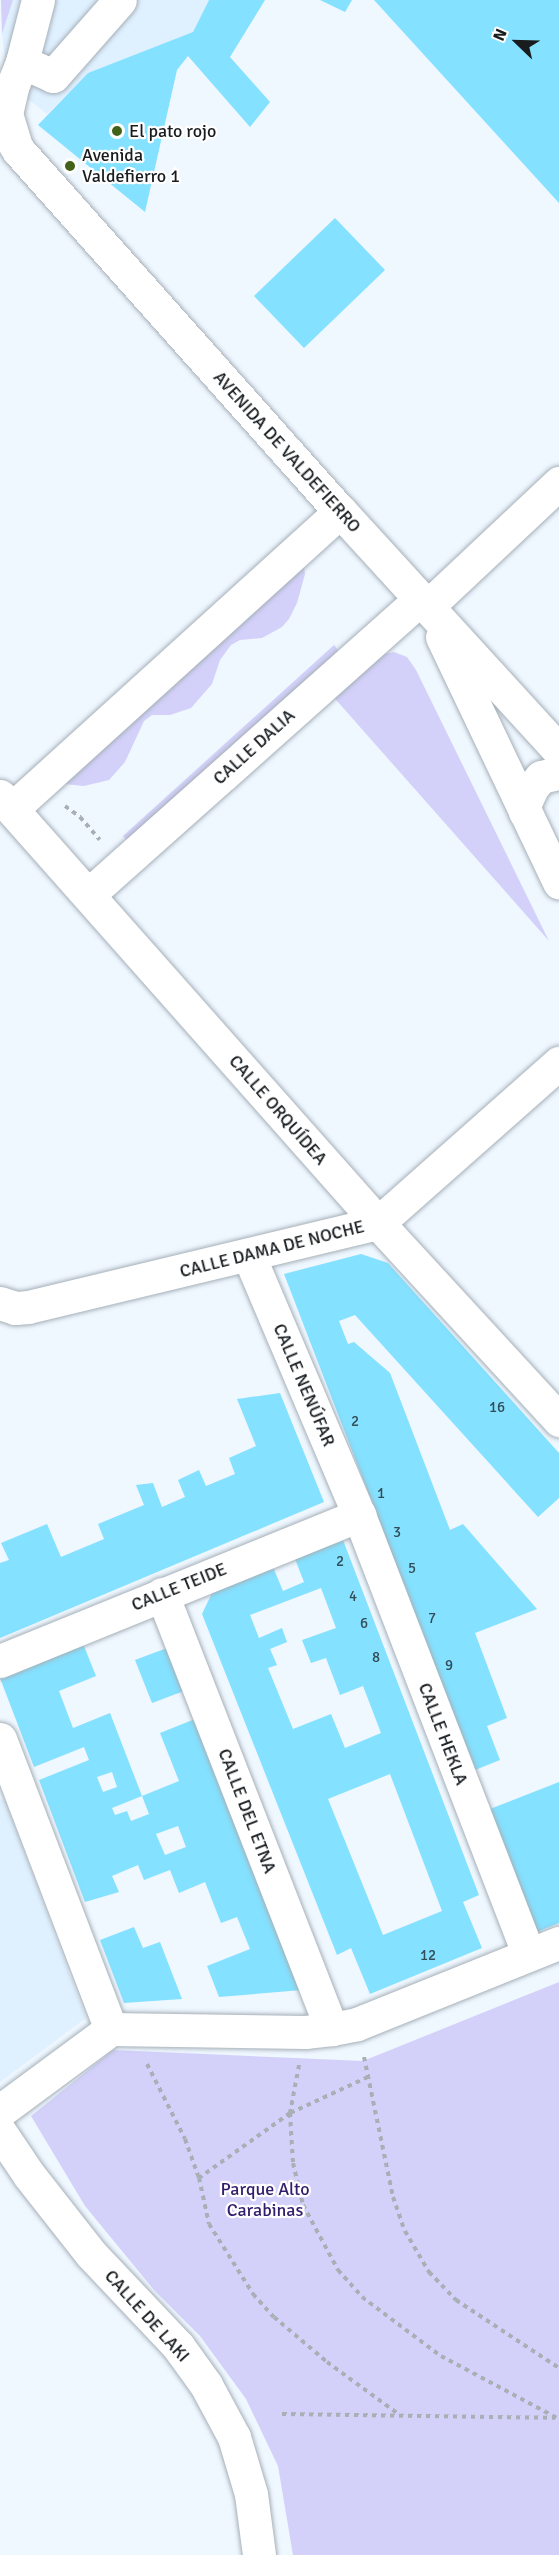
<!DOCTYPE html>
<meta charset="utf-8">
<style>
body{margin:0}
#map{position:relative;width:559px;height:2555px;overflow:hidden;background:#eff7ff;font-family:Signika,sans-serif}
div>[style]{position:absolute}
.built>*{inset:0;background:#dff0ff}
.green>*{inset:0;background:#d3d1fa}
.building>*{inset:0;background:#84e1ff}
.path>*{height:4px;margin-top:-2px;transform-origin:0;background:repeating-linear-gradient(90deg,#a8afb5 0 4.5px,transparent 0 9px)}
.roads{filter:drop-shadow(0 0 2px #a6b0b8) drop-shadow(0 0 2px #a6b0b8)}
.minor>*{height:33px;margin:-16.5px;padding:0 16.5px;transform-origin:16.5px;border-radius:16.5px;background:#fff}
.dots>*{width:16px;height:16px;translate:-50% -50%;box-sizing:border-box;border:3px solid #fff;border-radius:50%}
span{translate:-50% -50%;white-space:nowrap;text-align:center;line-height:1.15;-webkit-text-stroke:4.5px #fff;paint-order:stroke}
.number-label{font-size:15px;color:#334d57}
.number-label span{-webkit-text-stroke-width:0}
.poi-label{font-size:18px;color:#181c1f}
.left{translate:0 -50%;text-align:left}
.street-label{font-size:18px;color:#181c1f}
.park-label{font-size:18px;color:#321e6c}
.north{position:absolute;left:487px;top:12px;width:60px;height:60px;-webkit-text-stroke:4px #fff;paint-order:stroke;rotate:293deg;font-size:16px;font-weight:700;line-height:24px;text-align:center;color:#181c1f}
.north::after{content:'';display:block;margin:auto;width:21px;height:27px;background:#181c1f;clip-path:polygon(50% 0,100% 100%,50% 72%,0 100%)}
</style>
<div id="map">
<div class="built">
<div style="clip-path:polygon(13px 0,209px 0,193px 32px,88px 73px,47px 114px,8px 83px,2px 34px)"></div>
<div style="clip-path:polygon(0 1799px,5px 1801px,86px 2018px,0 2082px)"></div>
</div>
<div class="green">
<div style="clip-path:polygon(1px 0,13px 0,2px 34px)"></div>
<div style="clip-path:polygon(303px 560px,305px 574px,297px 603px,289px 619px,282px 627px,262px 638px,240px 640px,231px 645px,220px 660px,212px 684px,191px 708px,170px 715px,152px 715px,144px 721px,125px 762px,109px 780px,84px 786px,64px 784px)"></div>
<div style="clip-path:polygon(334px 645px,343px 656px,133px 847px,123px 836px)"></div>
<div style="clip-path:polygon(394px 652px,407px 657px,416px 670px,549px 941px,330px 693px,375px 656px)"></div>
<div style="clip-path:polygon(559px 1982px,559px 2555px,293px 2555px,278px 2466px,246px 2399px,200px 2336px,154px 2290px,85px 2206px,31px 2116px,113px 2050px,363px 2061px)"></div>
</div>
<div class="building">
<div style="clip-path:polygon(209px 0,265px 0,230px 57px,270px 102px,250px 127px,188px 56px,177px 70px,145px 212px,38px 125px,88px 73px,193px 32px)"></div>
<div style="clip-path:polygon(320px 0,352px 0,345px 12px)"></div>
<div style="clip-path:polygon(374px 0,559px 0,559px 203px)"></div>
<div style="clip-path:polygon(335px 218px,385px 270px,304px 348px,254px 296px)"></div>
<div style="clip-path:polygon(361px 1254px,388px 1263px,559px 1453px,559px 1498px,538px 1517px,355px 1315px,339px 1321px,348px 1344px,354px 1342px,390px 1373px,450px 1530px,463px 1524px,537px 1609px,475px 1633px,507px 1718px,487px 1726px,500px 1760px,475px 1770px,284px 1274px)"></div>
<div style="clip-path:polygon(280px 1393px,324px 1502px,0 1638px,0 1563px,9px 1560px,1px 1543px,47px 1524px,61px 1557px,104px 1539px,98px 1524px,144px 1505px,136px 1485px,153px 1483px,162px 1507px,185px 1497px,178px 1480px,199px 1470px,206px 1486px,235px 1474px,229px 1458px,256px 1446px,237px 1399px)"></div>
<div style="clip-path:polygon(evenodd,343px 1540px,479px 1895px,463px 1902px,482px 1948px,370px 1994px,351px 1948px,337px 1955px,202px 1614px,213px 1591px,273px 1567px,283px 1591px,304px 1582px,295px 1559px,343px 1540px,321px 1588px,336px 1628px,302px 1640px,311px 1663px,326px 1658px,340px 1695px,363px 1686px,381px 1733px,345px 1748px,331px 1714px,293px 1729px,268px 1668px,277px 1665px,270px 1649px,287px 1642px,282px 1628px,259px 1638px,250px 1615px,321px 1588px,343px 1540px,390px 1774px,442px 1911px,383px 1935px,328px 1799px,390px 1774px)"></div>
<div style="clip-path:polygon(evenodd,82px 1641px,96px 1676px,59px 1691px,73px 1728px,110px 1713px,142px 1796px,179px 1781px,160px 1733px,195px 1719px,302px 1990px,219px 1997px,207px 1966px,250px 1949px,237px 1917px,221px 1923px,205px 1882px,179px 1893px,170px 1870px,144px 1880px,138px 1865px,112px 1876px,119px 1892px,85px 1902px,39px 1780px,89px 1760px,84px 1747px,34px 1767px,0 1678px,0 1673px,82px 1641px,112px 1772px,117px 1787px,103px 1792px,97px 1777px,112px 1772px,82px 1641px,142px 1796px,149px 1814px,131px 1821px,127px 1811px,115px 1815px,112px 1808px,142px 1796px,82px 1641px,178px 1826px,186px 1847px,165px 1855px,156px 1834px,178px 1826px)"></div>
<div style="clip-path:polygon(167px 1648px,184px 1691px,152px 1703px,135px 1660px)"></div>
<div style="clip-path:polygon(559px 1782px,559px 1923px,537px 1932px,490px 1809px)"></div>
<div style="clip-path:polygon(134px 1927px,143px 1948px,160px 1942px,182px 1999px,124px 2003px,100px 1940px)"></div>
</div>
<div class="path">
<div style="left:65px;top:806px;width:19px;rotate:36deg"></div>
<div style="left:80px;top:817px;width:30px;rotate:49deg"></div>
<div style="left:364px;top:2057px;width:143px;rotate:78.3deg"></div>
<div style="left:393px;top:2197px;width:36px;rotate:71deg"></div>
<div style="left:405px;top:2231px;width:48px;rotate:59.7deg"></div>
<div style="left:429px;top:2272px;width:39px;rotate:46deg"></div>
<div style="left:456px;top:2300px;width:123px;rotate:33.4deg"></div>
<div style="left:147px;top:2064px;width:84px;rotate:63.1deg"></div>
<div style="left:185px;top:2139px;width:41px;rotate:70.3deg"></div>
<div style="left:299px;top:2065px;width:49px;rotate:100.6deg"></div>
<div style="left:290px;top:2113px;width:50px;rotate:86.6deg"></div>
<div style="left:293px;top:2163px;width:43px;rotate:76.6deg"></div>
<div style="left:303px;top:2205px;width:74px;rotate:61.7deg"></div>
<div style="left:338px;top:2270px;width:36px;rotate:48deg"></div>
<div style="left:362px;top:2297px;width:99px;rotate:36.8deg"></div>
<div style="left:441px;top:2356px;width:132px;rotate:28.1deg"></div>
<div style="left:368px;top:2077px;width:86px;rotate:155.2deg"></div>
<div style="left:290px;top:2113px;width:112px;rotate:144.5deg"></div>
<div style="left:199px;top:2178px;width:47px;rotate:77.7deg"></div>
<div style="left:209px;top:2224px;width:83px;rotate:57.8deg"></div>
<div style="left:253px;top:2294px;width:31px;rotate:48deg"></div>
<div style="left:274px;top:2317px;width:70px;rotate:40.3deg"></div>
<div style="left:327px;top:2362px;width:92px;rotate:36.1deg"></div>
<div style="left:282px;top:2414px;width:273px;rotate:0.8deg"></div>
</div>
<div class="roads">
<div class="minor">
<div style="left:38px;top:0;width:64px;rotate:104.5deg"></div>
<div style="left:22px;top:62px;width:34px;rotate:24deg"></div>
<div style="left:53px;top:76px;width:101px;rotate:-48.6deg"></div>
<div style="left:0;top:121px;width:34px;rotate:58deg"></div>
<div style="left:18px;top:150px;width:484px;rotate:48.3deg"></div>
<div style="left:340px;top:511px;width:325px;rotate:47.6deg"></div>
<div style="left:15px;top:143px;width:30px;rotate:-107deg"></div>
<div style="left:6px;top:114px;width:28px;rotate:-77deg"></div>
<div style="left:12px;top:87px;width:27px;rotate:-68deg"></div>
<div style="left:428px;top:606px;width:180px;rotate:-43.2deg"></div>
<div style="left:442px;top:637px;width:272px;rotate:64.5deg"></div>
<div style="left:0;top:796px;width:570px;rotate:48.48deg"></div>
<div style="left:378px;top:1223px;width:268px;rotate:47.4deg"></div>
<div style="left:13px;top:808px;width:442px;rotate:-42.2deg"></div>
<div style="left:525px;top:812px;width:9px;rotate:-90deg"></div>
<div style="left:525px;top:803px;width:19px;rotate:-65deg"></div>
<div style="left:533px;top:786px;width:12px;rotate:-48deg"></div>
<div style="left:541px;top:777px;width:18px;rotate:-13deg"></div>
<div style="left:88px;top:895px;width:445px;rotate:-41.7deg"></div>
<div style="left:249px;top:1256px;width:281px;rotate:67deg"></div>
<div style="left:359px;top:1515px;width:470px;rotate:68.9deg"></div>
<div style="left:0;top:1303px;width:16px;rotate:18deg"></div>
<div style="left:15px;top:1308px;width:13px;rotate:-4deg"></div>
<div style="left:28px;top:1307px;width:360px;rotate:-13.5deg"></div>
<div style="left:378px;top:1223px;width:242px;rotate:-41.5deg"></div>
<div style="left:162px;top:1594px;width:467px;rotate:68.7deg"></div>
<div style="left:0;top:1661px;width:388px;rotate:-22.1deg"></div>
<div style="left:0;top:1739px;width:311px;rotate:69.1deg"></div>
<div style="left:0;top:2111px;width:138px;rotate:-36.5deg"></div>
<div style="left:111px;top:2029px;width:194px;rotate:0.9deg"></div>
<div style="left:305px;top:2032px;width:27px;rotate:-6deg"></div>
<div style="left:332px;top:2029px;width:25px;rotate:-11deg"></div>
<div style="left:357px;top:2024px;width:218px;rotate:-21.9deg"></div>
<div style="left:0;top:2132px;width:52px;rotate:56deg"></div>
<div style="left:29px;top:2175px;width:100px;rotate:51.9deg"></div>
<div style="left:91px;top:2254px;width:127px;rotate:46.6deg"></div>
<div style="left:178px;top:2346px;width:48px;rotate:54.3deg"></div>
<div style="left:206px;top:2385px;width:59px;rotate:61.7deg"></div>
<div style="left:234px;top:2437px;width:59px;rotate:73.4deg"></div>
<div style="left:251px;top:2494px;width:62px;rotate:82.5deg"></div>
</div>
</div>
<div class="dots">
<div style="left:117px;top:131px;background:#416218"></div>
<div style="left:70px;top:166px;background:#416218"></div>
</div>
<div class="number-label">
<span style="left:497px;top:1408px">16</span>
<span style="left:355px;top:1422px">2</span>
<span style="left:381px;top:1494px">1</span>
<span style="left:397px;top:1533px">3</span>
<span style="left:340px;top:1562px">2</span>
<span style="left:412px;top:1569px">5</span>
<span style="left:353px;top:1597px">4</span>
<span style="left:432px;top:1619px">7</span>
<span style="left:364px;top:1624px">6</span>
<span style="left:376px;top:1658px">8</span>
<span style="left:449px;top:1666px">9</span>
<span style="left:428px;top:1956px">12</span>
</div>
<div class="poi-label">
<span class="left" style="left:129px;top:131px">El pato rojo</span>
<span class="left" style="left:82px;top:166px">Avenida<br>Valdefierro 1</span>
</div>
<div class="street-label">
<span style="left:287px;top:452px;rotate:48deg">AVENIDA DE VALDEFIERRO</span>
<span style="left:254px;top:747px;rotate:-42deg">CALLE DALIA</span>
<span style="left:278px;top:1110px;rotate:49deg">CALLE ORQUÍDEA</span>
<span style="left:272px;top:1249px;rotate:-14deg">CALLE DAMA DE NOCHE</span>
<span style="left:304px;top:1385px;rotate:67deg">CALLE NENÚFAR</span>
<span style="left:179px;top:1587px;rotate:-22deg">CALLE TEIDE</span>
<span style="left:443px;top:1734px;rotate:69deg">CALLE HEKLA</span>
<span style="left:247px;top:1811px;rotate:69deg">CALLE DEL ETNA</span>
<span style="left:147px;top:2316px;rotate:48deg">CALLE DE LAKI</span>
</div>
<div class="park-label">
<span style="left:265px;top:2200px">Parque Alto<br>Carabinas</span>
</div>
<div class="north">N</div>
</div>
